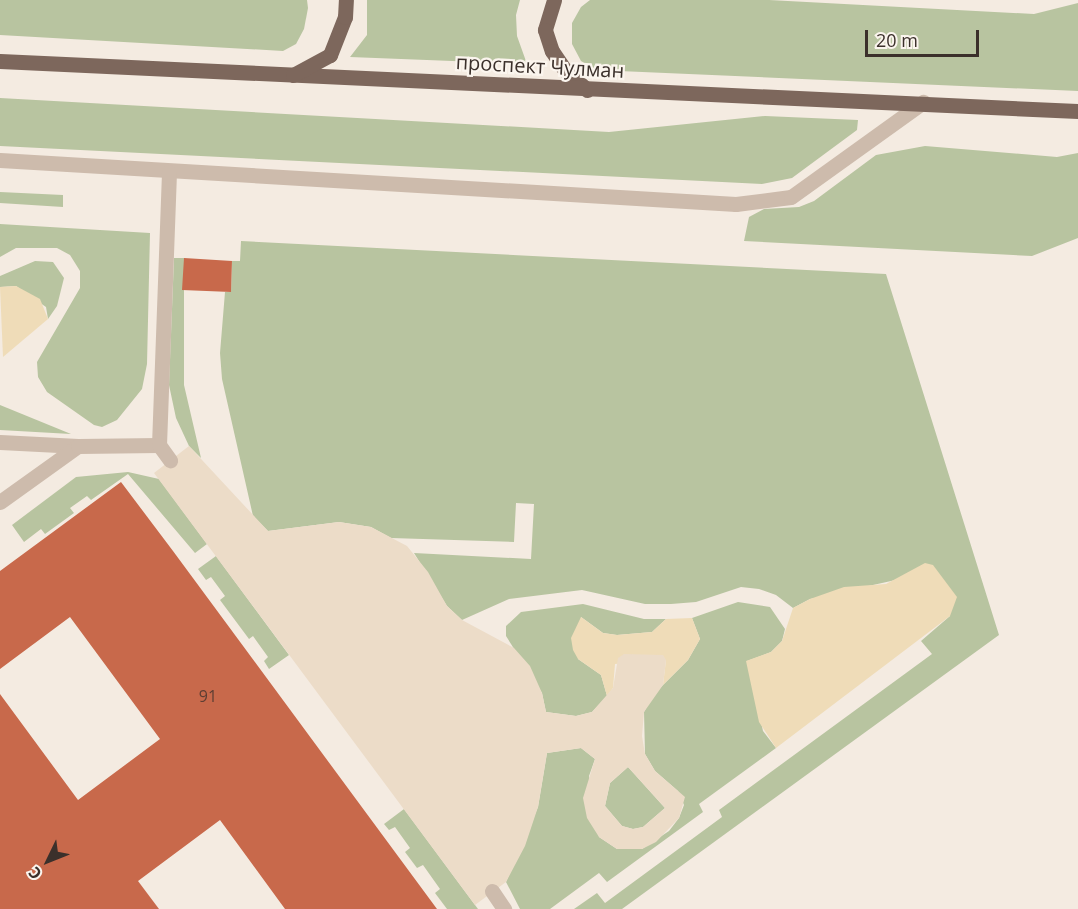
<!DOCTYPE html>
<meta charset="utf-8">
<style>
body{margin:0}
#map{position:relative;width:1078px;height:909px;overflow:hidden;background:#f4ebe1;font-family:"Open Sans",sans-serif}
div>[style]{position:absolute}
.green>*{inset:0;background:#b8c4a0}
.sand>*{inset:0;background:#efdcb8}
.plaza>*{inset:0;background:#ecdcc8}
.building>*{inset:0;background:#c8694b}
.minor>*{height:15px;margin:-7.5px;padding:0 7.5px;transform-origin:7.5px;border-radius:7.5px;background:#cdbbac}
.major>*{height:15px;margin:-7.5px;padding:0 7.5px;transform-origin:7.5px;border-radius:7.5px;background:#7d675c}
span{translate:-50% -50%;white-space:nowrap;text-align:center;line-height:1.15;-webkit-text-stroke:4.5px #fbf5ee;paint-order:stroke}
.number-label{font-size:16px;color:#5e3e33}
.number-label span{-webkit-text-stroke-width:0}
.street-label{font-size:20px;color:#3b302b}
.north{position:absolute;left:18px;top:831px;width:60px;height:60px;-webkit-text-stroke:4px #fbf5ee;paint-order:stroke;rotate:227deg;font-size:16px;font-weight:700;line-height:24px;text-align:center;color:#3b302b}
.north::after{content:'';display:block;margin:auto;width:21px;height:27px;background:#3b302b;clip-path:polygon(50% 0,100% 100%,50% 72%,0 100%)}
.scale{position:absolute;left:865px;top:30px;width:114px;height:27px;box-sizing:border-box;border:3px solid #3b302b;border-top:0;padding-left:8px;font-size:18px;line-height:21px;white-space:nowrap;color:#3b302b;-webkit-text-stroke:4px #fbf5ee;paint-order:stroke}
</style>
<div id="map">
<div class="green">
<div style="clip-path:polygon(0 0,307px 0,308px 8px,304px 29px,296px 44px,283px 51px,0 35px)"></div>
<div style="clip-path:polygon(367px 0,520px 0,516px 15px,517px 36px,527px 64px,350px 57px,367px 35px)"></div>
<div style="clip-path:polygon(590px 0,769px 0,1034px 14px,1078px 3px,1078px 91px,596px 70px,581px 61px,572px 44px,572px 23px,581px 7px)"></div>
<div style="clip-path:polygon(0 98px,609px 132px,765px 116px,858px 120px,857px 130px,792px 178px,762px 184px,0 146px)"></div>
<div style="clip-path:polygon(925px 146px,1057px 157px,1078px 153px,1078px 238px,1032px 256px,744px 241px,749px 217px,764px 209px,799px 207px,814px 201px,876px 155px)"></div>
<div style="clip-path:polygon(0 192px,63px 195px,63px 207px,0 203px)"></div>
<div style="clip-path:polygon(0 224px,150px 233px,147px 364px,142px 389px,117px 420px,102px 427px,94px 425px,47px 392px,38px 377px,37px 362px,80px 288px,80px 271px,70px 255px,57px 248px,16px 248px,0 257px)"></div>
<div style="clip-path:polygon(241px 241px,886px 274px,999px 635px,622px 909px,574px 909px,597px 893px,605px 903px,722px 817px,719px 810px,932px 654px,921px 641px,950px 616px,925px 564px,900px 579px,810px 599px,793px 608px,776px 595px,759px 589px,741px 587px,696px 602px,671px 604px,645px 604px,582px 590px,509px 599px,462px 620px,447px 606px,414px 553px,531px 559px,534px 504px,516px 503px,514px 542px,391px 538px,371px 527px,339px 522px,268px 531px,253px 516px,222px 379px,220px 353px,225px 292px,231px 292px,232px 261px,240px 261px)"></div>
<div style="clip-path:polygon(174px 258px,184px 258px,184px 385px,201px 458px,189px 446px,176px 418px,169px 385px)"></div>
<div style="clip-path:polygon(35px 261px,53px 262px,64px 278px,57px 306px,48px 319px,46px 307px,16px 286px,0 287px,0 276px)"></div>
<div style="clip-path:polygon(0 405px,71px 434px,0 430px)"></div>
<div style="clip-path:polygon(128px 472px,159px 479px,207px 544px,195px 553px,128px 474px,91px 500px,87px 496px,70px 508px,74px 513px,45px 534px,41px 529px,24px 542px,12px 525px,76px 477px)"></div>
<div style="clip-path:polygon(216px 556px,289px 655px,269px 669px,264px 661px,268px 657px,253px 636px,249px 639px,220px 600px,225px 596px,211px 577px,206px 580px,198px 569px)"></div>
<div style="clip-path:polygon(738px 602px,770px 607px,785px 629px,782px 641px,771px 652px,747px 661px,763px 731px,776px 748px,699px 804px,703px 812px,607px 882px,599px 873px,550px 909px,520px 909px,506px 882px,538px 807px,547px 753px,581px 748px,595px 759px,589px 776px,599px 837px,617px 849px,642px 849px,669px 831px,679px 818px,684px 805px,678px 791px,655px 771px,645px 754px,644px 712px,652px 696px,688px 660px,700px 639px,692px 618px)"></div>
<div style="clip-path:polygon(583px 604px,644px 619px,666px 619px,652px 632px,617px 635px,603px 633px,581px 617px,578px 659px,601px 675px,607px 696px,592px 712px,576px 716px,546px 712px,542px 693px,506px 636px,506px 626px,521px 612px)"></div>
<div style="clip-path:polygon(628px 767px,665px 808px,643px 827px,633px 829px,622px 826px,605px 806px,610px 783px)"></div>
<div style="clip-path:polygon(404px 809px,475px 905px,478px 909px,447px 909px,435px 893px,440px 889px,423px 865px,417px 868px,405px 852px,410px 848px,395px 827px,389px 830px,384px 824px)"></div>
</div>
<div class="sand">
<div style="clip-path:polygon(16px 286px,40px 299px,48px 319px,3px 357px,0 287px)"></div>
<div style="clip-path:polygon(925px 563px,933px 565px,957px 597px,950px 616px,776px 748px,759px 722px,746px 661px,771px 652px,782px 641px,793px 608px,810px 599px,844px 587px,886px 584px)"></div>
<div style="clip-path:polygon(581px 617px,603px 633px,617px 635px,652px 632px,666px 619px,692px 618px,700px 639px,688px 660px,663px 685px,666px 660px,615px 664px,613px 688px,607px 696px,601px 675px,578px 659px,573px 650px,571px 638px)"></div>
</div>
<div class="plaza">
<div style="clip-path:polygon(evenodd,189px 446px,268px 531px,339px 522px,371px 527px,407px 546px,428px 572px,447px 606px,462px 620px,514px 648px,530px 666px,542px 693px,546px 712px,576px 716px,592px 712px,613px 688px,618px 658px,624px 654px,663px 655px,666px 660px,663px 685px,644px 712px,642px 736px,645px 754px,655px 771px,685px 797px,679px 818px,656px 842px,642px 849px,617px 849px,599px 837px,587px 818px,583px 798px,595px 759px,581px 748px,547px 753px,538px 807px,525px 846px,506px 882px,475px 905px,154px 473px,189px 446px,628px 767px,665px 808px,643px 827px,633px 829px,622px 826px,605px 806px,610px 783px,628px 767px)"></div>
</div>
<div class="building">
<div style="clip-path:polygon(184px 258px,232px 261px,231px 292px,182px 290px)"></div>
<div style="clip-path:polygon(121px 482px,173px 551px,437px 909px,285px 909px,220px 820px,138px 881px,159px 909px,0 909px,0 694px,78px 800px,160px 739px,70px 617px,0 669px,0 571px)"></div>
</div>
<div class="minor">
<div style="left:0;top:160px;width:737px;rotate:3.42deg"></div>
<div style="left:736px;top:204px;width:55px;rotate:-7.3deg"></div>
<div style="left:791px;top:197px;width:163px;rotate:-35.7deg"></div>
<div style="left:0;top:442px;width:78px;rotate:2.9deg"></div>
<div style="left:159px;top:445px;width:273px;rotate:-87.9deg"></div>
<div style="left:0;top:502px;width:96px;rotate:-35.7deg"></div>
<div style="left:78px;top:446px;width:81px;rotate:-0.7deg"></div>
<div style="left:159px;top:445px;width:19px;rotate:54deg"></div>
<div style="left:492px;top:891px;width:22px;rotate:56deg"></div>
</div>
<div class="major">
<div style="left:554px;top:0;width:31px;rotate:107deg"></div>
<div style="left:545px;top:30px;width:22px;rotate:72deg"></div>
<div style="left:552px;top:51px;width:23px;rotate:56deg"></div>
<div style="left:565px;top:70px;width:30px;rotate:42deg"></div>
<div style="left:0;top:61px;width:1079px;rotate:2.66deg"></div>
<div style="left:293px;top:75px;width:42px;rotate:-28.4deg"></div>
<div style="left:330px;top:55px;width:41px;rotate:-68.5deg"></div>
<div style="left:345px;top:17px;width:17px;rotate:-87deg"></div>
</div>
<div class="number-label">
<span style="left:208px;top:696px">91</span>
</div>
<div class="street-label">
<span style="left:540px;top:66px;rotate:3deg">проспект Чулман</span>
</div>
<div class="north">С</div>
<div class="scale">20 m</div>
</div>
